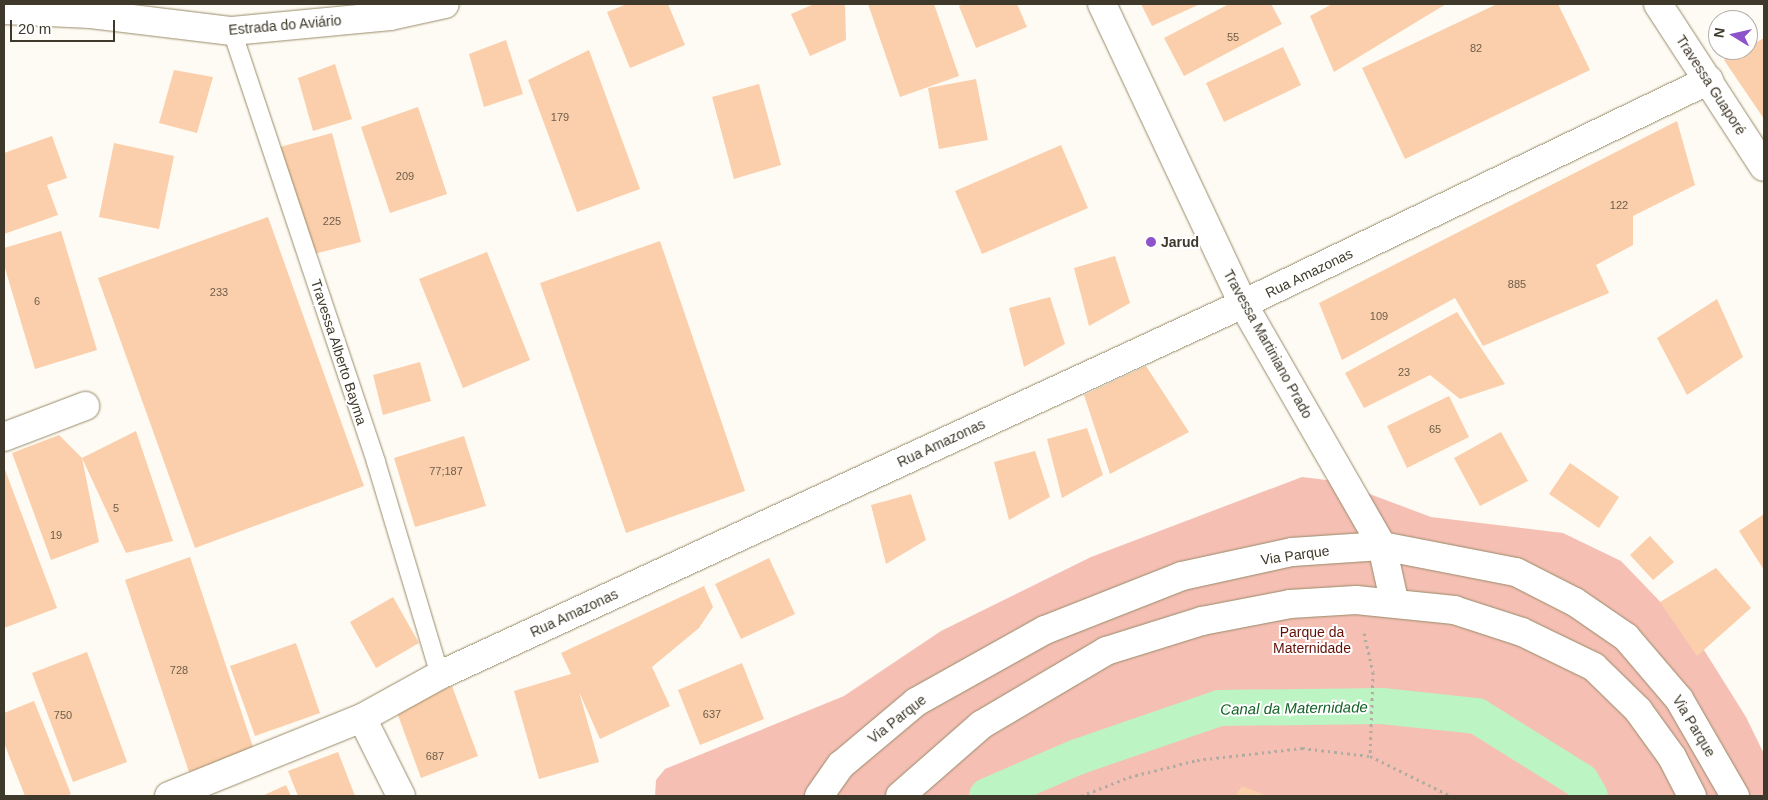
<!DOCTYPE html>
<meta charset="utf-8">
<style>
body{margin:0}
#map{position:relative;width:1768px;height:800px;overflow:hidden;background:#fefbf4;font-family:Helvetica,sans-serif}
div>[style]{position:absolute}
.green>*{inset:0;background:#f5bfb4}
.canal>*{height:36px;margin:-18px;padding:0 18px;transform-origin:18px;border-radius:18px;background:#bdf4c3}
.building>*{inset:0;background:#fbcfab}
.path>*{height:3px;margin-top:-1.5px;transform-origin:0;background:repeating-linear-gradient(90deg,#b0aca2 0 2.5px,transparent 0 6.5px)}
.roads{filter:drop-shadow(0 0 1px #988b69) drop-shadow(0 0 1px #988b69)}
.lane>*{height:18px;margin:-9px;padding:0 9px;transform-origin:9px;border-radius:9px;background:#fff}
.street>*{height:28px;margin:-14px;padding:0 14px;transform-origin:14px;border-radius:14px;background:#fff}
.secondary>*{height:28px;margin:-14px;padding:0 14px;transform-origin:14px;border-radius:14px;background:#fff}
.dots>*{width:14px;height:14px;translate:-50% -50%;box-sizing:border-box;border:2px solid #fff;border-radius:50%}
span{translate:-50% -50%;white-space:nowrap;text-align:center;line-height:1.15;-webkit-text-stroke:4px #fff;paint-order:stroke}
.number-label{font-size:11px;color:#6d5e4a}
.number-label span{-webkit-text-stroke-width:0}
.street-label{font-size:14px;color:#3e392a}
.poi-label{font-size:14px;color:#3e392a;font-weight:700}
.left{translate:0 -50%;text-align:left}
.park-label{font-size:14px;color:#621005}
.water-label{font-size:15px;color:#146228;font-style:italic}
.frame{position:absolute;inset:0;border:5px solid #3e392a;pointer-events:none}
.north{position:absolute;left:1708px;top:10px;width:50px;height:50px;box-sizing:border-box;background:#fff;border:1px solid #b2b0aa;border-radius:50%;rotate:279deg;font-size:14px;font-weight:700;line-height:20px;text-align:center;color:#3e392a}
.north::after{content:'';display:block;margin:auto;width:18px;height:22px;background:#8e53ca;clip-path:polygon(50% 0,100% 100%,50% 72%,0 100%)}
.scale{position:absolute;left:10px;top:20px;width:105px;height:22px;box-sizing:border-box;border:2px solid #3e392a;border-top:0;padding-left:6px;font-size:15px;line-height:18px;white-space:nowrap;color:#3e392a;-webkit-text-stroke:4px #fff;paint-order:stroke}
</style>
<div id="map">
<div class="green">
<div style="clip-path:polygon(1302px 477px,1335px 481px,1431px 517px,1563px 533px,1621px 561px,1699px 642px,1746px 717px,1764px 754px,1764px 796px,655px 796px,656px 780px,665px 769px,844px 696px,941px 631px,1091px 557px)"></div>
</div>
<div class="canal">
<div style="left:987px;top:796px;width:98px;rotate:-23.4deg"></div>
<div style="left:1077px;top:757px;width:150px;rotate:-19deg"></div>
<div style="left:1219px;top:708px;width:163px;rotate:-0.7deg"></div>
<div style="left:1382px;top:706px;width:96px;rotate:6deg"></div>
<div style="left:1477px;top:716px;width:123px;rotate:32deg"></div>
<div style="left:1581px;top:781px;width:17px;rotate:59deg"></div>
</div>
<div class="building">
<div style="clip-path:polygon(627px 4px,668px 4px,685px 45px,630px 68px,607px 12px)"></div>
<div style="clip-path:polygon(814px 4px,845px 4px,846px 40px,810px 56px,791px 14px)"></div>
<div style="clip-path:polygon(868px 4px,934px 4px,959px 76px,900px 97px)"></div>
<div style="clip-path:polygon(964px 4px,1017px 4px,1027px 27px,976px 48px,959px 6px)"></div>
<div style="clip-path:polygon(1141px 4px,1200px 4px,1152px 26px)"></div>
<div style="clip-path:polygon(1229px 4px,1271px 4px,1282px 24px,1184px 76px,1164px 38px)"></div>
<div style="clip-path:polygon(1332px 4px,1446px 4px,1334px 72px,1310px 16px)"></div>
<div style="clip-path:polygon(1497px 4px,1558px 4px,1590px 70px,1405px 159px,1362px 68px)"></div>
<div style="clip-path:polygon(1764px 38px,1764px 119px,1724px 60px)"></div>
<div style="clip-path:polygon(506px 40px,523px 94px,484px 107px,469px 54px)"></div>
<div style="clip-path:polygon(1283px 47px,1301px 85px,1224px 122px,1206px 83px)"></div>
<div style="clip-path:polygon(589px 50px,640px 189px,577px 212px,528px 80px)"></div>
<div style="clip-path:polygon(335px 64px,352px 119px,313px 131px,298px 78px)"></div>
<div style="clip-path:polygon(174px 70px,213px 77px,197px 133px,159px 123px)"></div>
<div style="clip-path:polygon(976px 79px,988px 140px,939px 149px,928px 88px)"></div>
<div style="clip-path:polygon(759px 84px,781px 165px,734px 179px,712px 97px)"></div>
<div style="clip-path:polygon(418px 107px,447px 194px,390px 213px,361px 127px)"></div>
<div style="clip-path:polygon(1677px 121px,1695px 185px,1633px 216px,1633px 245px,1596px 265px,1609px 293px,1483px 346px,1455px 298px,1342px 360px,1319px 303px)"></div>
<div style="clip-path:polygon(332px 133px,361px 242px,310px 255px,280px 147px)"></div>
<div style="clip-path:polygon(52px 136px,67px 178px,47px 185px,58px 215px,4px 234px,4px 153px)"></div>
<div style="clip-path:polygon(114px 143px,174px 156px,159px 229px,99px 217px)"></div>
<div style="clip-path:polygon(1061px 145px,1088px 208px,982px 254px,955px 191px)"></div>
<div style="clip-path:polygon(268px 217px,364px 486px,195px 548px,98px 278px)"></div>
<div style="clip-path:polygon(61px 231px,97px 350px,35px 369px,4px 265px,4px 248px)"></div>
<div style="clip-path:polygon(660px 241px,745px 491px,626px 533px,540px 283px)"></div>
<div style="clip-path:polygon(487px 252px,530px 360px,463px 388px,419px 279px)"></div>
<div style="clip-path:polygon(1115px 256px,1130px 303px,1089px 326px,1074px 268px)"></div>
<div style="clip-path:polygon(1050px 297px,1065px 344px,1024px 367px,1009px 308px)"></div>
<div style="clip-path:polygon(1717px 299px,1743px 357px,1687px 395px,1657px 338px)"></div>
<div style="clip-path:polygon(1457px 312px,1505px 384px,1460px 399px,1430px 375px,1364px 408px,1345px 373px)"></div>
<div style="clip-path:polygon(420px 362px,431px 401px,383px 415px,373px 375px)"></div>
<div style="clip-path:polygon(1146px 366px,1189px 432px,1110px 474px,1084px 395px)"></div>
<div style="clip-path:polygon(1449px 396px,1469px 437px,1407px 468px,1387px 426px)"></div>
<div style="clip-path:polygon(1087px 428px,1103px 475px,1062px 498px,1047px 439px)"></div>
<div style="clip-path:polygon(136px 431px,173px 541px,126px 553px,82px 458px,99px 542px,51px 560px,12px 453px,59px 435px,82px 458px)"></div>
<div style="clip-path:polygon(1501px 432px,1528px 481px,1480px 506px,1454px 458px)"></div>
<div style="clip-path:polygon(464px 436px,486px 506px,415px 527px,394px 458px)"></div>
<div style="clip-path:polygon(1035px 451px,1050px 497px,1009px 520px,994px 462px)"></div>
<div style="clip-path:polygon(1570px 463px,1619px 497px,1599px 528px,1549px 494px)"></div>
<div style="clip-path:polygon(4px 467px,57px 608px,4px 628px)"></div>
<div style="clip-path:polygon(911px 494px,926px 540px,886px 564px,871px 505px)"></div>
<div style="clip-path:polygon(1764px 514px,1764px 570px,1739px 531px)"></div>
<div style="clip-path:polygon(1650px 536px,1674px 562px,1653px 580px,1630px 555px)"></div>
<div style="clip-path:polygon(190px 557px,254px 750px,189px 772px,125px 580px)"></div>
<div style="clip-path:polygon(769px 558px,795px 614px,741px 639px,715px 584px)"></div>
<div style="clip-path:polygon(1716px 568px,1751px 608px,1697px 656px,1660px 602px)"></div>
<div style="clip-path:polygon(704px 586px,713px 607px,699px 628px,652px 667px,670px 706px,600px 739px,579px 692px,599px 762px,539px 779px,514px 691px,571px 674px,561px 653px)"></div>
<div style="clip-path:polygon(393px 597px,419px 643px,376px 668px,350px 622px)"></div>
<div style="clip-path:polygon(296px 643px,320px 713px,255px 736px,230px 666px)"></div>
<div style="clip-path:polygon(87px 652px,127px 762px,73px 782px,32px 673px)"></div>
<div style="clip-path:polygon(742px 663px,764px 719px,700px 745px,678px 690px)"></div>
<div style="clip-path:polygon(452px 686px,478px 756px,421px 778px,395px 707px)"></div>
<div style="clip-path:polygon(34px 701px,71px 794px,66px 796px,25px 796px,4px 743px,4px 713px)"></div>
<div style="clip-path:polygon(338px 752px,355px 796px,298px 796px,288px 771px)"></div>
<div style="clip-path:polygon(286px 785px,291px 796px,262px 796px)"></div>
<div style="clip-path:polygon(1242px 786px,1268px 796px,1235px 796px)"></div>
</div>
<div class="path">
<div style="left:1364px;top:633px;width:40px;rotate:77deg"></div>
<div style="left:1373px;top:672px;width:84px;rotate:92deg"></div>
<div style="left:1081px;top:796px;width:52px;rotate:-21.6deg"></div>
<div style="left:1129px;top:777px;width:70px;rotate:-14deg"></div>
<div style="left:1197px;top:760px;width:106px;rotate:-6.5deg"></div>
<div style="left:1302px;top:748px;width:68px;rotate:6.7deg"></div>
<div style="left:1370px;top:756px;width:90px;rotate:26.3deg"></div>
</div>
<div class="roads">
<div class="lane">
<div style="left:232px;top:31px;width:454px;rotate:71.5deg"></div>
<div style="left:376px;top:462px;width:222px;rotate:73.3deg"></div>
</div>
<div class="street">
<div style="left:1102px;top:4px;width:331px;rotate:64.8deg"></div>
<div style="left:1243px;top:304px;width:279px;rotate:60.1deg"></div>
<div style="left:1382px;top:546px;width:55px;rotate:77.5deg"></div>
<div style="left:4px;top:437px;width:87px;rotate:-20.9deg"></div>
<div style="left:362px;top:718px;width:87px;rotate:63.4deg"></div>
<div style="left:169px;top:796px;width:208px;rotate:-22deg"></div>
<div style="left:362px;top:718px;width:89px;rotate:-28.9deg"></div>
<div style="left:440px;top:675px;width:885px;rotate:-24.8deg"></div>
<div style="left:1243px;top:304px;width:517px;rotate:-25.67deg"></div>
</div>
<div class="secondary">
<div style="left:1658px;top:4px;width:194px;rotate:57deg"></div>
<div style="left:4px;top:10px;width:87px;rotate:2.6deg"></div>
<div style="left:91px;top:14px;width:142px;rotate:6.9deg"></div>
<div style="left:232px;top:31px;width:159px;rotate:-5.4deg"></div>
<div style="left:390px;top:16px;width:56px;rotate:-12.3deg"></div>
<div style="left:819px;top:796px;width:38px;rotate:-55deg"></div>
<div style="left:841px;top:765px;width:98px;rotate:-40deg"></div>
<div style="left:916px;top:702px;width:148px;rotate:-29.2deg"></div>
<div style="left:1045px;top:630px;width:147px;rotate:-21.5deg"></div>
<div style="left:1182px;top:576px;width:113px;rotate:-12.3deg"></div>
<div style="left:1292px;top:552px;width:90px;rotate:-3.8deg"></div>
<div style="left:1382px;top:546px;width:136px;rotate:11deg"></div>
<div style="left:1516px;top:572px;width:66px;rotate:27deg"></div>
<div style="left:1575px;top:602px;width:62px;rotate:34.5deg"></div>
<div style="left:1626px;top:637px;width:82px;rotate:49.5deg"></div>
<div style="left:1679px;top:699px;width:112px;rotate:60deg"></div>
<div style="left:900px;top:796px;width:108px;rotate:-41.2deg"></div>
<div style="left:981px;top:725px;width:145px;rotate:-30.6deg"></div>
<div style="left:1106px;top:651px;width:101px;rotate:-17.4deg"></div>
<div style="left:1202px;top:621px;width:90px;rotate:-10.9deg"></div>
<div style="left:1290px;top:604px;width:66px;rotate:-3.5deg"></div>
<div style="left:1356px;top:600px;width:99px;rotate:5.8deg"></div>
<div style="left:1454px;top:610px;width:71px;rotate:17.9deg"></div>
<div style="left:1522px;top:632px;width:80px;rotate:25.9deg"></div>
<div style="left:1594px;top:667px;width:62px;rotate:44.3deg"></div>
<div style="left:1638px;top:710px;width:58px;rotate:54.1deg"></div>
<div style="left:1672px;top:757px;width:44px;rotate:62.9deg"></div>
</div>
</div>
<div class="dots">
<div style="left:1151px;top:242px;background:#8e53ca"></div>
</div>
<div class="number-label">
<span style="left:1233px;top:37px">55</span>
<span style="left:1476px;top:48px">82</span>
<span style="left:560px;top:117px">179</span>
<span style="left:405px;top:176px">209</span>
<span style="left:1619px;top:205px">122</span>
<span style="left:332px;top:221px">225</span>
<span style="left:1517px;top:284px">885</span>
<span style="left:219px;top:292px">233</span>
<span style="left:37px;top:301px">6</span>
<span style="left:1379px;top:316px">109</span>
<span style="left:1404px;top:372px">23</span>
<span style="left:1435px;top:429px">65</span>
<span style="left:446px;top:471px">77;187</span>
<span style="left:116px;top:508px">5</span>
<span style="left:56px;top:535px">19</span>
<span style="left:179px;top:670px">728</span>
<span style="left:712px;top:714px">637</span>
<span style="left:63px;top:715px">750</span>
<span style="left:435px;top:756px">687</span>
</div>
<div class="street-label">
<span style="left:285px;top:25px;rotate:-5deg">Estrada do Aviário</span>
<span style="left:1711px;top:85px;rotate:57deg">Travessa Guaporé</span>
<span style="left:1309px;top:273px;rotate:-26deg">Rua Amazonas</span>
<span style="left:1268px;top:344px;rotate:61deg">Travessa Martiniano Prado</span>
<span style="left:339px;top:352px;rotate:72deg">Travessa Alberto Bayma</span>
<span style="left:941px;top:443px;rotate:-25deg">Rua Amazonas</span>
<span style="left:1295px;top:555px;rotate:-8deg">Via Parque</span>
<span style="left:574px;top:613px;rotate:-25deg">Rua Amazonas</span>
<span style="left:897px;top:719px;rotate:-38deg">Via Parque</span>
<span style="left:1694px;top:726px;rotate:59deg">Via Parque</span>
</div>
<div class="poi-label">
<span class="left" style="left:1161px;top:242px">Jarud</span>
</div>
<div class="park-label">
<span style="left:1312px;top:640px">Parque da<br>Maternidade</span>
</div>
<div class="water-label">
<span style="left:1294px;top:708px;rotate:-1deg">Canal da Maternidade</span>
</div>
<div class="frame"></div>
<div class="north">N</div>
<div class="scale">20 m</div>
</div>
